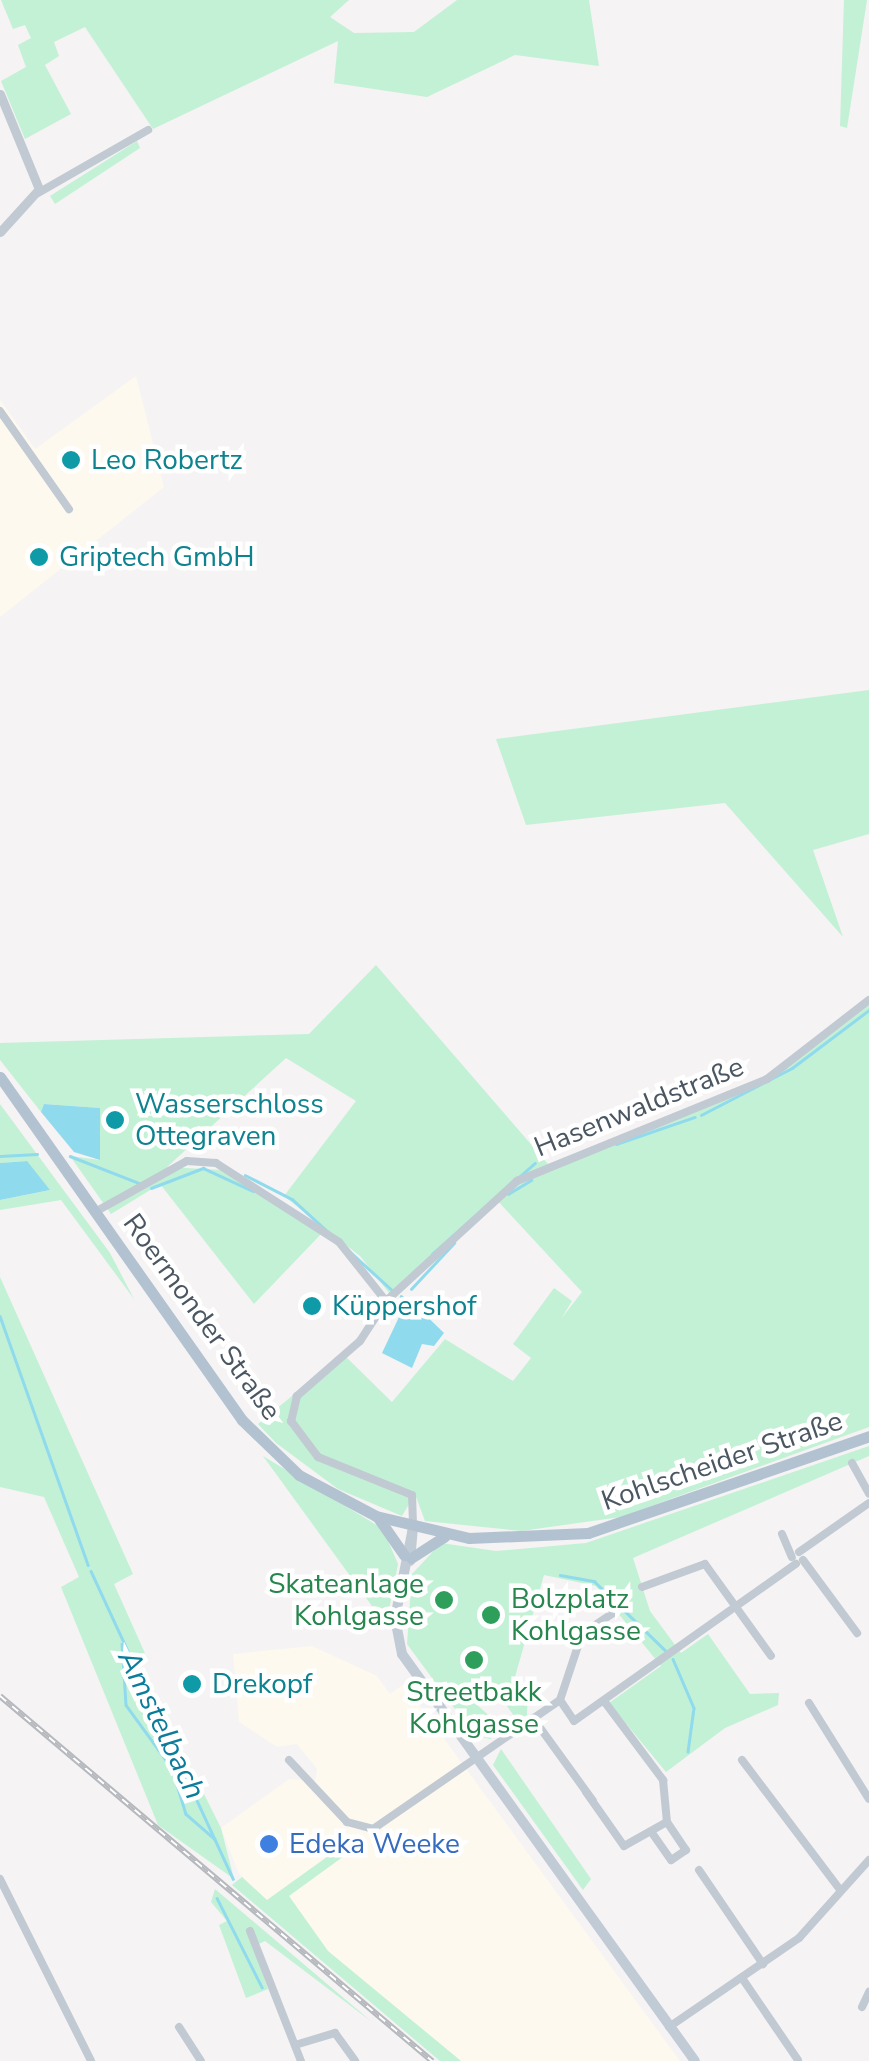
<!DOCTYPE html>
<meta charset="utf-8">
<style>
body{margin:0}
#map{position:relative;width:869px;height:2061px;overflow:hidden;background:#f5f3f3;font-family:"Nunito Sans",sans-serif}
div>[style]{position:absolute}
.commercial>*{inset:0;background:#fdf9ef}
.green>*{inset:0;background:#c3f1d5}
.water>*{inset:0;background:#90daee}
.stream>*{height:2.5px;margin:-1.25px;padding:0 1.25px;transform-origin:1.25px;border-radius:1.25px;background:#90daee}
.minor>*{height:8px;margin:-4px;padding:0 4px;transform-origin:4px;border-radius:4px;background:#c1cad2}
.tertiary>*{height:9px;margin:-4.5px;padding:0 4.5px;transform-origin:4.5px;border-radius:4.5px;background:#c1cad2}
.secondary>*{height:10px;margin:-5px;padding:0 5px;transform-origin:5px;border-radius:5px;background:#c1cbd6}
.primary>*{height:11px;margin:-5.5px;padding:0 5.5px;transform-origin:5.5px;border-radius:5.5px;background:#b3c2d1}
.rail>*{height:6px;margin-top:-3px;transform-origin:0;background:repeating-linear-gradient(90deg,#fff 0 8px,#b5b8bd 0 16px);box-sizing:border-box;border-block:2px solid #b5b8bd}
.dots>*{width:28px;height:28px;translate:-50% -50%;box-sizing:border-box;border:5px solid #fff;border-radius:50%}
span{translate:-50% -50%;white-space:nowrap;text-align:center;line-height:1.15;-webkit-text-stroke:9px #fff;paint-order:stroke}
.culture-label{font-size:28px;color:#0d838f}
.left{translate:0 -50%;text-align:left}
.street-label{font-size:28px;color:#4a5661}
.leisure-label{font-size:28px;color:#27864d}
.right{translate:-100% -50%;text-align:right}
.shop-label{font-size:28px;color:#366cbe}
.water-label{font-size:30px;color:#0c7c9b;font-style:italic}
</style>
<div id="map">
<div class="commercial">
<div style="clip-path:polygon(136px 376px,164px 487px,0 617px,0 400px,35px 449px)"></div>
<div style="clip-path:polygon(312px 1646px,377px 1676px,390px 1694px,404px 1684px,680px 2061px,461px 2061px,328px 1951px,289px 1896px,352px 1839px,267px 1900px,239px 1874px,221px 1828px,289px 1779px,315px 1781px,317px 1769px,297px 1744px,277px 1747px,239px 1722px,233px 1654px)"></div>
</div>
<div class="green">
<div style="clip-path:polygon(1px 0,349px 0,330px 17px,354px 33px,414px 32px,457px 0,589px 0,599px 66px,515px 55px,427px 97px,334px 83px,338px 41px,153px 129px,85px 27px,54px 42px,59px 56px,45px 65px,71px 114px,25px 139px,1px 81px,26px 67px,18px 45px,31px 38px,25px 25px,13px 29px)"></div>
<div style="clip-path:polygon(844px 0,867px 0,847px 128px,840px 126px)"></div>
<div style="clip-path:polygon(137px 141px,140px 148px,55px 204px,50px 196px)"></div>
<div style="clip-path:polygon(869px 690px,869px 834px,813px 850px,843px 937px,725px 803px,526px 825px,496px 739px)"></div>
<div style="clip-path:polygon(376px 965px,548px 1164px,767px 1077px,869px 1000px,869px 1427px,621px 1517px,521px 1531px,425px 1521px,415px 1494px,402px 1516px,338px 1489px,276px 1443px,258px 1424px,343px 1354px,392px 1402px,445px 1339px,513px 1381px,531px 1358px,513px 1344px,554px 1288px,572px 1301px,561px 1319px,582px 1292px,495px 1198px,393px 1298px,360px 1256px,284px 1196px,356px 1101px,286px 1058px,167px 1167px,223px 1170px,323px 1232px,254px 1304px,160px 1184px,111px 1214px,70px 1156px,100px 1160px,100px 1108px,45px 1104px,41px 1112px,0 1060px,0 1043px,309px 1034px)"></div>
<div style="clip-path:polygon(0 1104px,110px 1253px,134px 1299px,61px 1200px,0 1210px,0 1200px,50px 1190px,25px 1161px,0 1163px)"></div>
<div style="clip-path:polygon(0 1277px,133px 1574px,114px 1584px,148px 1660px,138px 1662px,221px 1828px,234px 1879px,158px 1825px,61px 1587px,79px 1577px,44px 1497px,0 1487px)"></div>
<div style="clip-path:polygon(869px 1446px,869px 1456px,633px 1558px,650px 1611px,681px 1653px,708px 1634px,750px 1694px,779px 1693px,778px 1705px,725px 1728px,666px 1772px,609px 1703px,661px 1666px,596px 1586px,544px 1575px,513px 1684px,528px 1687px,527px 1715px,518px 1721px,494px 1689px,467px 1696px,503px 1728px,490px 1739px,474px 1735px,407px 1644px,412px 1574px,441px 1543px,496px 1551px,586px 1543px)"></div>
<div style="clip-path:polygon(263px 1456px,383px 1529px,398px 1564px,389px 1610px,372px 1606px)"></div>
<div style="clip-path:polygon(501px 1749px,591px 1879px,583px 1890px,493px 1765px)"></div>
<div style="clip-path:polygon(352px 1839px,362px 1843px,289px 1896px,328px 1951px,461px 2061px,440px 2061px,232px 1885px,242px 1877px,267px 1900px)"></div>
<div style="clip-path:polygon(215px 1889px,372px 2022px,265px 1941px,253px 1947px,268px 1989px,246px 1998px,219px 1925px,227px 1921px,211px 1902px)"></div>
</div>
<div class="water">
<div style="clip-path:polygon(44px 1104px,100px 1108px,100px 1160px,74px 1152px,41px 1112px)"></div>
<div style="clip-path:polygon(27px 1161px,50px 1190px,0 1200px,0 1163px)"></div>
<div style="clip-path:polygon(408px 1298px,444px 1333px,434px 1346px,422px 1344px,412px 1368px,382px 1353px)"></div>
</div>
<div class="stream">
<div style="left:701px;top:1115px;width:102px;rotate:-27.3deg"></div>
<div style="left:792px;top:1068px;width:96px;rotate:-37deg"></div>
<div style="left:616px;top:1144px;width:83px;rotate:-18.9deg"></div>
<div style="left:0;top:1156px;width:37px;rotate:-3deg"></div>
<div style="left:70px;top:1156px;width:74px;rotate:21.4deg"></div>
<div style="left:245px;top:1175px;width:53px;rotate:27.1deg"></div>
<div style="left:292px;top:1199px;width:135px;rotate:42.3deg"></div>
<div style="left:151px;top:1188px;width:56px;rotate:-21deg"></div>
<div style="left:203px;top:1168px;width:55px;rotate:24.7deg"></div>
<div style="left:508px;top:1194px;width:27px;rotate:-31deg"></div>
<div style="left:432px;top:1254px;width:137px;rotate:-41.5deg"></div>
<div style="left:411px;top:1289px;width:63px;rotate:-46.9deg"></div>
<div style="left:401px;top:1296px;width:4px;rotate:34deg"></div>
<div style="left:0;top:1316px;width:264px;rotate:70.5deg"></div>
<div style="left:91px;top:1571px;width:339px;rotate:65.2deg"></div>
<div style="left:560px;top:1575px;width:35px;rotate:10deg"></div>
<div style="left:594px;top:1581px;width:102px;rotate:44.2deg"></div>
<div style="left:122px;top:1644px;width:61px;rotate:86.2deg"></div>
<div style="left:126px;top:1705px;width:78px;rotate:53.9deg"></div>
<div style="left:172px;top:1768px;width:48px;rotate:73.1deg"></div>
<div style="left:186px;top:1814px;width:38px;rotate:41deg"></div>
<div style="left:673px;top:1659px;width:53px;rotate:66.8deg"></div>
<div style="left:694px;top:1708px;width:44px;rotate:97.8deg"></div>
<div style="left:175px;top:1779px;width:15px;rotate:23deg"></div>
<div style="left:217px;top:1898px;width:100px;rotate:63.2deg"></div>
</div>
<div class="minor">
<div style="left:38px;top:193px;width:127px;rotate:-29.8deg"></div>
<div style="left:0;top:411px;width:120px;rotate:54.9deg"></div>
<div style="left:95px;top:1212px;width:105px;rotate:-29deg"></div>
<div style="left:187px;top:1161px;width:29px;rotate:4deg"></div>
<div style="left:216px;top:1163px;width:146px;rotate:32.7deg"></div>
<div style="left:339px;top:1242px;width:75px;rotate:51.5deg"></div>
<div style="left:386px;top:1301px;width:178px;rotate:-42.5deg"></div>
<div style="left:517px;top:1181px;width:270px;rotate:-22.2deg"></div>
<div style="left:767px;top:1079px;width:129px;rotate:-37.8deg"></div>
<div style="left:386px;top:1301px;width:48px;rotate:123deg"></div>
<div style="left:360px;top:1341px;width:84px;rotate:138.9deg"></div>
<div style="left:297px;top:1396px;width:26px;rotate:103deg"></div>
<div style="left:291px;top:1421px;width:45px;rotate:53.1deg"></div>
<div style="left:318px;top:1457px;width:101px;rotate:22deg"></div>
<div style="left:412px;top:1495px;width:32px;rotate:88deg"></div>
<div style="left:852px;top:1463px;width:35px;rotate:61deg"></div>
<div style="left:782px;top:1534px;width:25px;rotate:67deg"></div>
<div style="left:799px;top:1552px;width:85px;rotate:-35deg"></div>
<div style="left:803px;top:1560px;width:91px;rotate:53.5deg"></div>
<div style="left:642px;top:1587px;width:67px;rotate:-20.1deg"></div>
<div style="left:705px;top:1564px;width:113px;rotate:54.3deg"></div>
<div style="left:560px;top:1700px;width:25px;rotate:56deg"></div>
<div style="left:574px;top:1721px;width:272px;rotate:-35.3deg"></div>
<div style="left:604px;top:1701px;width:99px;rotate:53.2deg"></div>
<div style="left:663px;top:1780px;width:42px;rotate:84.6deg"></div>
<div style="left:667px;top:1822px;width:34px;rotate:56deg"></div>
<div style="left:686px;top:1850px;width:18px;rotate:146deg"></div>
<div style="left:671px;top:1860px;width:33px;rotate:-125deg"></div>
<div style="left:809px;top:1703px;width:113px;rotate:58deg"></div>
<div style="left:533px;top:1718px;width:102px;rotate:54.1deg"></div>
<div style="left:289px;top:1760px;width:85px;rotate:46.9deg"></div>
<div style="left:347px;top:1822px;width:27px;rotate:15deg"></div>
<div style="left:373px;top:1829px;width:227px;rotate:-34.6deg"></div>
<div style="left:560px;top:1700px;width:70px;rotate:-71.6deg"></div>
<div style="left:582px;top:1634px;width:40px;rotate:-34deg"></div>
<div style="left:742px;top:1760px;width:164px;rotate:52.9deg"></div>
<div style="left:586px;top:1792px;width:66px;rotate:54.9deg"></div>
<div style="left:624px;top:1846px;width:49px;rotate:-29.2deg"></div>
<div style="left:699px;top:1870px;width:114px;rotate:55.8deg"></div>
<div style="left:0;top:1879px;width:203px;rotate:63.4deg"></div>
<div style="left:250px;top:1931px;width:140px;rotate:68.6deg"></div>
<div style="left:742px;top:1978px;width:99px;rotate:55.7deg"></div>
<div style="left:862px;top:2007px;width:17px;rotate:-65deg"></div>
<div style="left:179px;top:2027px;width:40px;rotate:57.1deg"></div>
<div style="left:669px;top:2027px;width:158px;rotate:-34.4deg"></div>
<div style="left:799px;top:1938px;width:105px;rotate:-48.1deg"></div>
<div style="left:295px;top:2045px;width:42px;rotate:-16.7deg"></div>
<div style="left:335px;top:2033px;width:34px;rotate:54deg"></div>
</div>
<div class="tertiary">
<div style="left:0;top:94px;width:103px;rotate:67.7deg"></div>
<div style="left:39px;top:189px;width:58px;rotate:132.2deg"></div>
</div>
<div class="secondary">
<div style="left:413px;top:1528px;width:92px;rotate:101.3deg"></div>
<div style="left:395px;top:1618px;width:37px;rotate:79deg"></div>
<div style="left:402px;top:1654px;width:501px;rotate:54.25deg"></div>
<div style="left:410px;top:1561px;width:33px;rotate:-85deg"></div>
</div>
<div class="primary">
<div style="left:0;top:1077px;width:420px;rotate:54.8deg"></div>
<div style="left:242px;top:1420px;width:79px;rotate:44deg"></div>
<div style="left:299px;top:1475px;width:87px;rotate:28deg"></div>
<div style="left:376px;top:1516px;width:96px;rotate:13.3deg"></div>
<div style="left:469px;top:1538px;width:119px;rotate:-2.4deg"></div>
<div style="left:588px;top:1533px;width:297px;rotate:-19deg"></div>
<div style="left:379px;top:1519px;width:44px;rotate:55.2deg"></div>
<div style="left:411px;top:1558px;width:40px;rotate:-32.9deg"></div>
</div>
<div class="rail">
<div style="left:0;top:1696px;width:566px;rotate:40.19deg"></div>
</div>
<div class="dots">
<div style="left:71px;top:460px;background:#0f9aa8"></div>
<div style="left:39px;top:557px;background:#0f9aa8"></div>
<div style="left:115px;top:1120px;background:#0f9aa8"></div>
<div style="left:312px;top:1306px;background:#0f9aa8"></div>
<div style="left:444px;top:1600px;background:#2e9e5b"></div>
<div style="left:491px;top:1615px;background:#2e9e5b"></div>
<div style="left:474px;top:1660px;background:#2e9e5b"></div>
<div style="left:192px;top:1684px;background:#0f9aa8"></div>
<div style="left:269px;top:1844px;background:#3f7fe0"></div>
</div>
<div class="culture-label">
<span class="left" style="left:91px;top:460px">Leo Robertz</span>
<span class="left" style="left:59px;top:557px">Griptech GmbH</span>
<span class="left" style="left:135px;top:1120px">Wasserschloss<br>Ottegraven</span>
<span class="left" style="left:332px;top:1306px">Küppershof</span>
<span class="left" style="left:212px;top:1684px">Drekopf</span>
</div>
<div class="street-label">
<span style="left:639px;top:1107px;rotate:-22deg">Hasenwaldstraße</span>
<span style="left:202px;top:1317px;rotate:54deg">Roermonder Straße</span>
<span style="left:722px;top:1461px;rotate:-19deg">Kohlscheider Straße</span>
</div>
<div class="leisure-label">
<span class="right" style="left:424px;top:1600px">Skateanlage<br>Kohlgasse</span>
<span class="left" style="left:511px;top:1615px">Bolzplatz<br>Kohlgasse</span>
<span style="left:474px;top:1708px">Streetbakk<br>Kohlgasse</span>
</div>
<div class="shop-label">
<span class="left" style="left:289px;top:1844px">Edeka Weeke</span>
</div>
<div class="water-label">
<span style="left:161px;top:1725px;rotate:64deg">Amstelbach</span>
</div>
</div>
